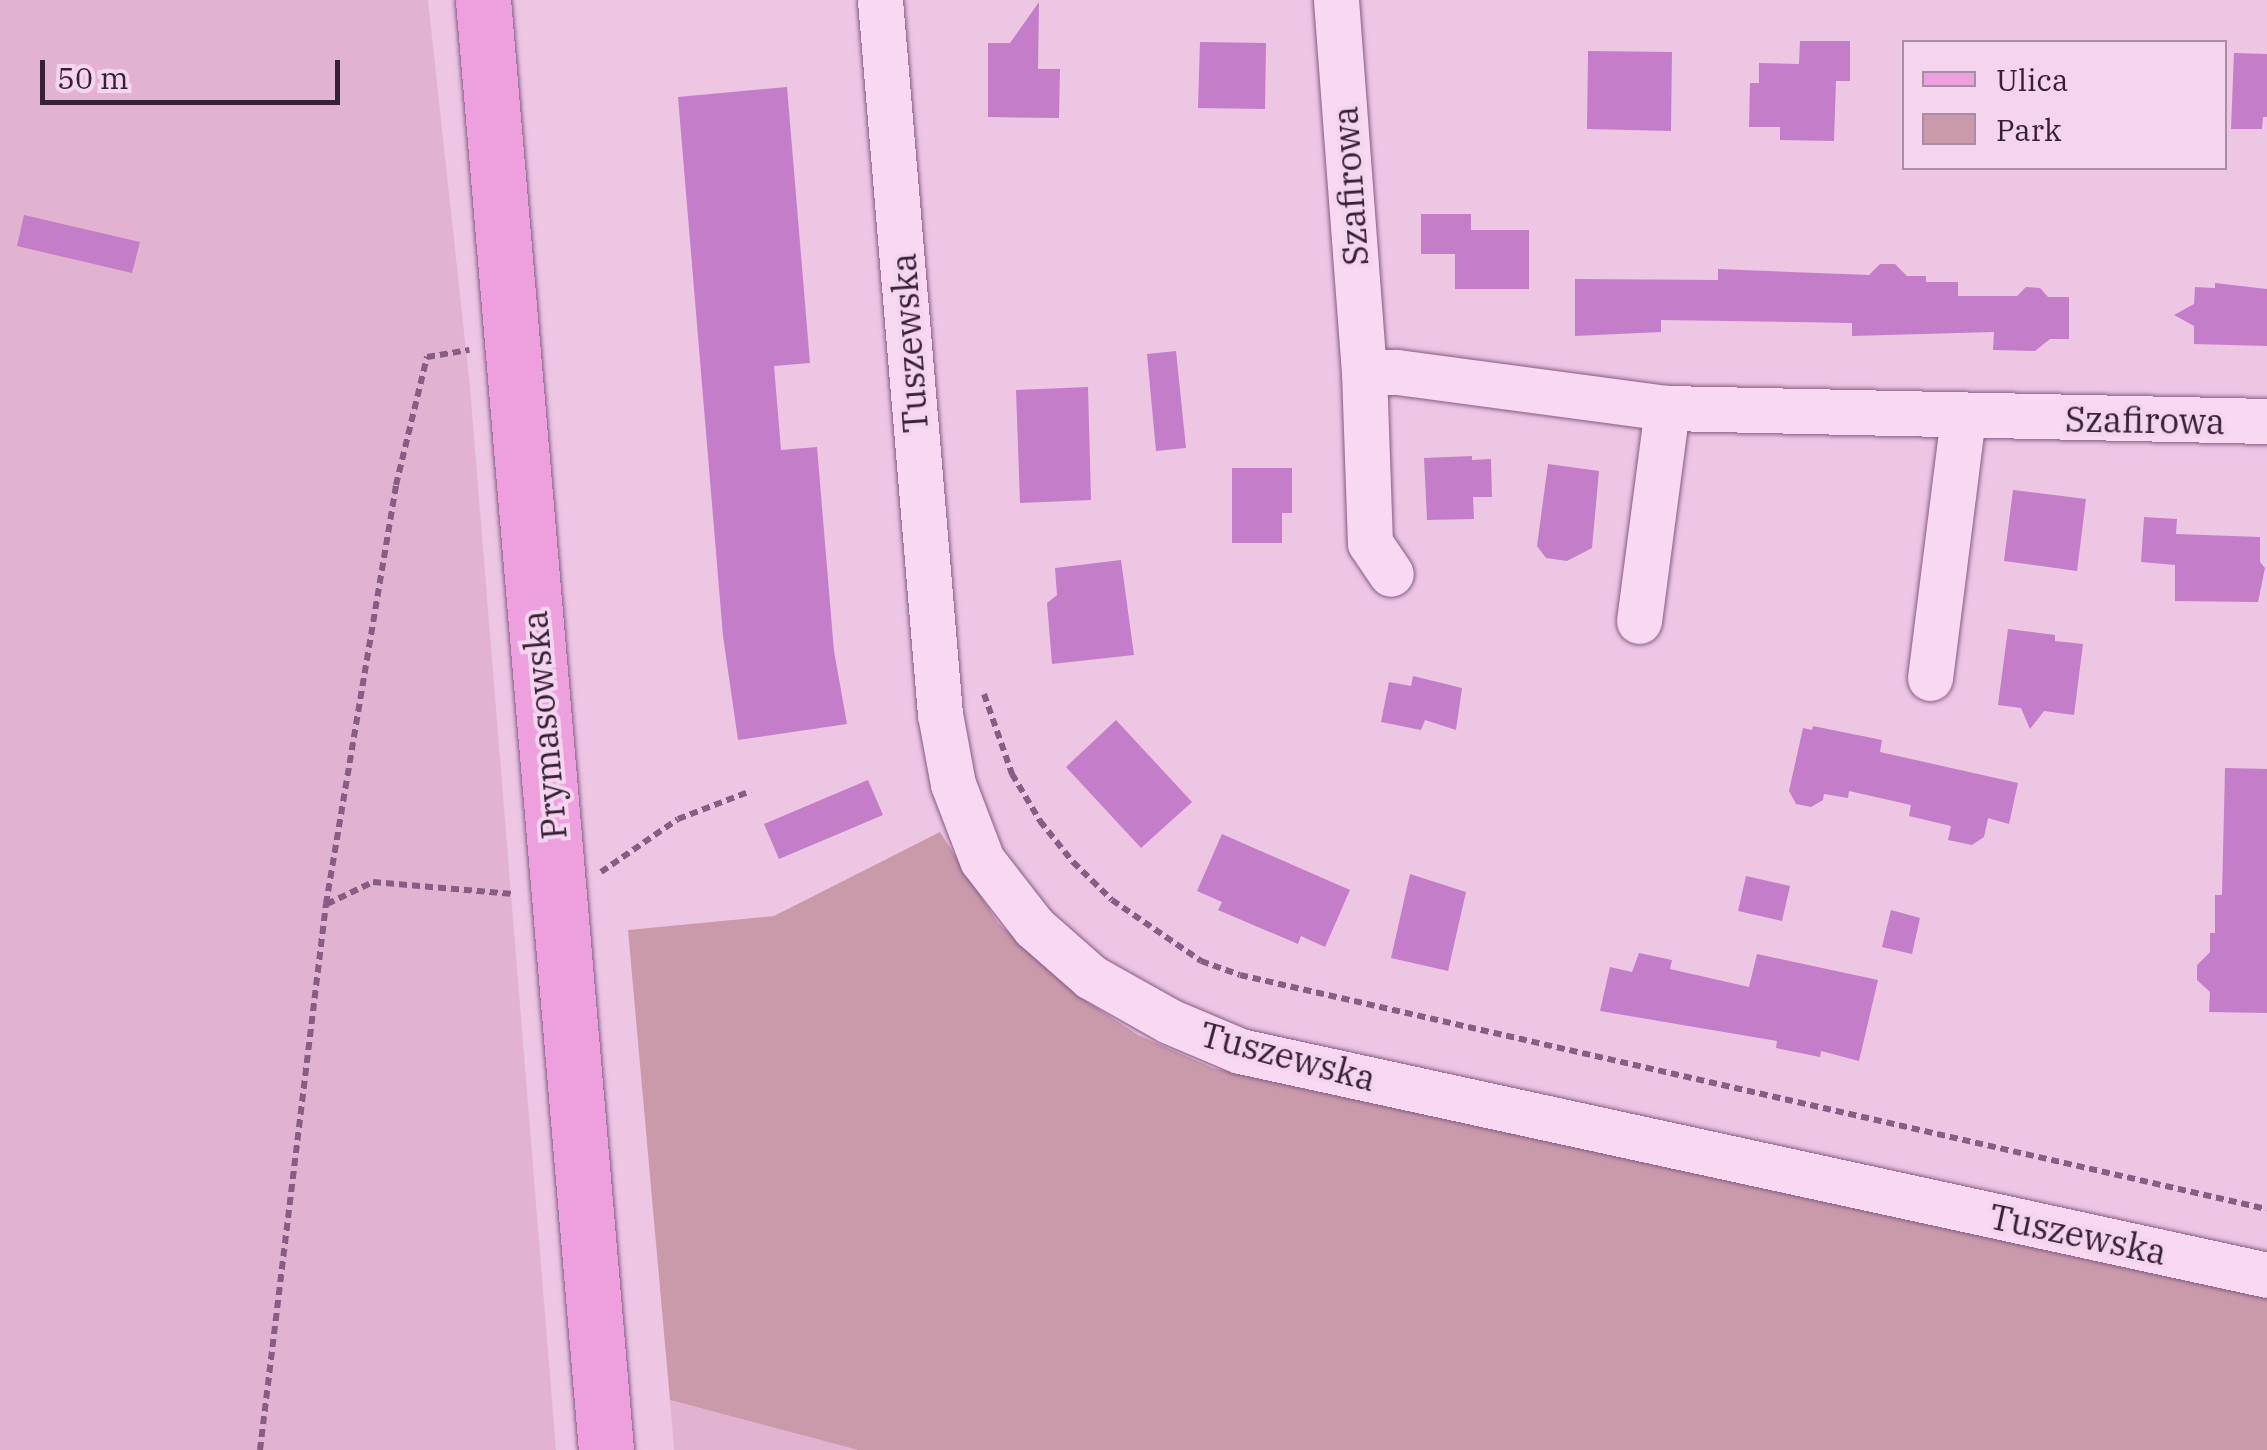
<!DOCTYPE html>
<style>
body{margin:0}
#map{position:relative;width:2267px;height:1450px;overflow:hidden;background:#edc6e4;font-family:"IBM Plex Serif",serif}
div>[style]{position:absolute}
.farmland>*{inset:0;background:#e2b3d1}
.green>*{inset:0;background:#ca9aab}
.building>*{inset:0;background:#c47dc9}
.path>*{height:6px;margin-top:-3px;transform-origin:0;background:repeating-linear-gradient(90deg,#875c85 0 8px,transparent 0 13px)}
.roads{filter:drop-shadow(0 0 2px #875c85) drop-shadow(0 0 2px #875c85)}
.minor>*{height:45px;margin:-22.5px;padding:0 22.5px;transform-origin:22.5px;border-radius:22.5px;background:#f8d9f1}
.major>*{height:55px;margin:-27.5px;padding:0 27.5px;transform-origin:27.5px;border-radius:27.5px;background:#ee9fdd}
span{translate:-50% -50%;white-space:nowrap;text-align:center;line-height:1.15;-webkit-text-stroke:8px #f4d5ed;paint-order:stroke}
.street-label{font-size:35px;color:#381f38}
.legend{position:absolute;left:1902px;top:40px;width:325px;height:130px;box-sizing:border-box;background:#f4d5ed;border:2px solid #a98ca5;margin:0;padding:12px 18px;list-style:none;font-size:30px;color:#381f38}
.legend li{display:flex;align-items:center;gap:20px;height:50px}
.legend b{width:50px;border:2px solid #a98ca5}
.scale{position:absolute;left:40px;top:60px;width:300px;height:45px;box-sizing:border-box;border:5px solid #381f38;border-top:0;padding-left:12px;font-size:30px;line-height:35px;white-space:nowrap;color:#381f38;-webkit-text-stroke:8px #f4d5ed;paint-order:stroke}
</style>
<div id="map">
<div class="farmland">
<div style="clip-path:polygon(0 0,428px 0,470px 387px,556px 1450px,0 1450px)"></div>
<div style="clip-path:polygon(670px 1400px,858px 1450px,674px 1450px)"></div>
</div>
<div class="green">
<div style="clip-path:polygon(940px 832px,998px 923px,1083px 999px,1138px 1035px,1213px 1068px,2267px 1298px,2267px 1450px,858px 1450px,670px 1400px,628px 930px,774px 916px)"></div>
</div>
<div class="building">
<div style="clip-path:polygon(1039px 2px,1038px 69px,1060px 69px,1059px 118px,988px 117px,988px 43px,1010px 43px)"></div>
<div style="clip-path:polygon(1800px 41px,1850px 41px,1850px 81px,1836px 81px,1834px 141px,1780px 140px,1780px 127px,1749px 127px,1750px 83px,1759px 83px,1759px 63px,1799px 64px)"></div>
<div style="clip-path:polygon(1200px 42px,1266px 43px,1265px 109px,1198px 108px)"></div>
<div style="clip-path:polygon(1588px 51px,1672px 52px,1671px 131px,1587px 129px)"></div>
<div style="clip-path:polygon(2234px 53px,2267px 54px,2267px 117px,2263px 117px,2262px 129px,2231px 129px)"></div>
<div style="clip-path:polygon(787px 87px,810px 363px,774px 366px,781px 450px,817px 447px,834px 651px,847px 724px,738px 740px,723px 636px,678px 97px)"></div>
<div style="clip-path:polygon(1421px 214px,1471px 214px,1471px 230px,1529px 230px,1529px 289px,1455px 289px,1455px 254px,1421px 254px)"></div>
<div style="clip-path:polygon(24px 215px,140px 242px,132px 273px,17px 246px)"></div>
<div style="clip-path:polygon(1880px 264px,1895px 264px,1907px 276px,1926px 276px,1926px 282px,1958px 282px,1958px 296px,2017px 296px,2026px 287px,2040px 288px,2048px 297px,2069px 297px,2069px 339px,2050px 339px,2035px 351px,1993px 350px,1994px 332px,1852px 336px,1852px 323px,1661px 320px,1661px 332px,1575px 336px,1575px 279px,1718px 280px,1718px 269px,1869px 275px)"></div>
<div style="clip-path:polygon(2215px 283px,2267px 289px,2267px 346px,2194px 344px,2194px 326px,2174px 315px,2194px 304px,2195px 287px,2215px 288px)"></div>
<div style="clip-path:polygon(1176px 351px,1186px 448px,1156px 451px,1147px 354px)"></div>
<div style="clip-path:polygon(1088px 387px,1091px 500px,1020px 503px,1016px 390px)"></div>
<div style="clip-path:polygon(1472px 456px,1472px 460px,1491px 459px,1492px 497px,1473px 497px,1474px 519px,1427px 520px,1424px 458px)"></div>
<div style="clip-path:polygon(1548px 464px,1599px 471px,1592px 548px,1567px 561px,1546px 558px,1537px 546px)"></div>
<div style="clip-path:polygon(1232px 468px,1292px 468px,1292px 513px,1282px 513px,1282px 543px,1232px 543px)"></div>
<div style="clip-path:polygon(2013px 490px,2086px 499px,2077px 571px,2004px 561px)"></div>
<div style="clip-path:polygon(2144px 517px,2177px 519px,2176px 534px,2260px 537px,2260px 562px,2265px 568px,2258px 602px,2175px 601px,2175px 565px,2141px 562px)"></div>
<div style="clip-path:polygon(1121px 560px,1134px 655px,1052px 664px,1047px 603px,1057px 595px,1055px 568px)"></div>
<div style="clip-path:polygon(2008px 629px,2055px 635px,2055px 641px,2083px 644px,2074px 715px,2044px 711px,2030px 729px,2021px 708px,1998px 705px)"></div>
<div style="clip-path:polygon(1413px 676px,1462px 688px,1456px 730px,1425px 720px,1421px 730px,1381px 722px,1389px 682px,1411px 686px)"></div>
<div style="clip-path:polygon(1116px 720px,1192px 802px,1141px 848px,1066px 767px)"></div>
<div style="clip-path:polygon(1813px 726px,1882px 740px,1880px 752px,2018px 783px,2009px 824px,1988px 818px,1984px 837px,1972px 845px,1948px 840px,1951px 826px,1909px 816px,1911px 805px,1849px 791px,1848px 798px,1824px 794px,1823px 800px,1811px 807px,1796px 804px,1789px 791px,1803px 728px,1812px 730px)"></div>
<div style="clip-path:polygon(2225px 768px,2267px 769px,2267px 1013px,2209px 1012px,2210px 992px,2197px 980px,2197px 965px,2210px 952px,2210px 933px,2215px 933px,2215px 895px,2222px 895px)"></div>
<div style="clip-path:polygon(868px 780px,883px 815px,779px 859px,764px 824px)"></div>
<div style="clip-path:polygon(1222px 834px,1350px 890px,1325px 947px,1301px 936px,1298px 944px,1218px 910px,1222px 902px,1197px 891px)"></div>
<div style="clip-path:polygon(1410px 874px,1466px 892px,1448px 971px,1391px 958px)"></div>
<div style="clip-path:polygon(1746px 876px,1790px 886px,1782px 921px,1738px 911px)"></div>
<div style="clip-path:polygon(1891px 910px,1920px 918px,1912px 954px,1882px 947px)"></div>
<div style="clip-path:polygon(1639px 953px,1672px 960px,1670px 969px,1749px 987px,1757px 954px,1878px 980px,1859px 1061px,1821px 1051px,1820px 1057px,1776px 1048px,1777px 1041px,1600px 1011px,1610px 967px,1632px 972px)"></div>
</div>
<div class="path">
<div style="left:984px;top:694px;width:85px;rotate:70.7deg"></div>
<div style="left:1012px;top:774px;width:55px;rotate:59.2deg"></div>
<div style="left:1040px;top:821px;width:53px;rotate:51.2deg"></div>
<div style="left:1073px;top:862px;width:54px;rotate:44.3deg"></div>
<div style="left:1112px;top:900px;width:108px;rotate:34.4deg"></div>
<div style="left:1201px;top:961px;width:41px;rotate:19.7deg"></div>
<div style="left:1240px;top:975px;width:1053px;rotate:12.84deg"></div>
<div style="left:601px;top:872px;width:93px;rotate:-34.5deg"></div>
<div style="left:678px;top:819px;width:78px;rotate:-21deg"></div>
<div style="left:327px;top:904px;width:51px;rotate:-25.6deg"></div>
<div style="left:373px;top:882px;width:142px;rotate:4.9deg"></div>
<div style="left:260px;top:1450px;width:550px;rotate:-83.11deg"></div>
<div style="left:326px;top:904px;width:425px;rotate:-80.5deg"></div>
<div style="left:396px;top:485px;width:132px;rotate:-76.4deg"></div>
<div style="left:427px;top:357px;width:43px;rotate:-9.5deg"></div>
</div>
<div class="roads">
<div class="minor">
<div style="left:880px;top:0;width:717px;rotate:85.2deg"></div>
<div style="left:940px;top:714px;width:71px;rotate:79.5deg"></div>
<div style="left:953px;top:784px;width:81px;rotate:69.1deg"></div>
<div style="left:982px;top:860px;width:85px;rotate:52.2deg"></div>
<div style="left:1034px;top:927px;width:76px;rotate:41.3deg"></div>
<div style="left:1091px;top:977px;width:90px;rotate:29.4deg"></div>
<div style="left:1169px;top:1021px;width:77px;rotate:22.9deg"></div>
<div style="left:1240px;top:1051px;width:1051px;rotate:12.3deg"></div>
<div style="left:1336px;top:0;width:373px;rotate:85.7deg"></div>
<div style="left:1364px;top:372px;width:33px"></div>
<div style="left:1397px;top:372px;width:272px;rotate:7.6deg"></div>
<div style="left:1667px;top:408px;width:600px;rotate:1.24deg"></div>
<div style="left:1364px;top:372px;width:171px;rotate:88deg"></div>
<div style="left:1370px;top:543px;width:37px;rotate:56deg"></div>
<div style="left:1639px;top:621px;width:215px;rotate:-82.5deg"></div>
<div style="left:1930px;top:678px;width:263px;rotate:-82.8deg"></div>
</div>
<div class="major">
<div style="left:483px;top:0;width:1455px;rotate:85.15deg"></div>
</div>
</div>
<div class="street-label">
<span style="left:1350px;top:186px;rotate:-94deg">Szafirowa</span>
<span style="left:909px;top:343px;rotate:-94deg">Tuszewska</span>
<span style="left:2145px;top:420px;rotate:1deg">Szafirowa</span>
<span style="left:544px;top:725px;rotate:-95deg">Prymasowska</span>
<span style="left:1288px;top:1056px;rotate:15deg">Tuszewska</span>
<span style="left:2078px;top:1234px;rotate:12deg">Tuszewska</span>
</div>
<ul class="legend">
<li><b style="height:12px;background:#ee9fdd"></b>Ulica</li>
<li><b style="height:28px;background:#ca9aab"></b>Park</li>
</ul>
<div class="scale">50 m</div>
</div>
